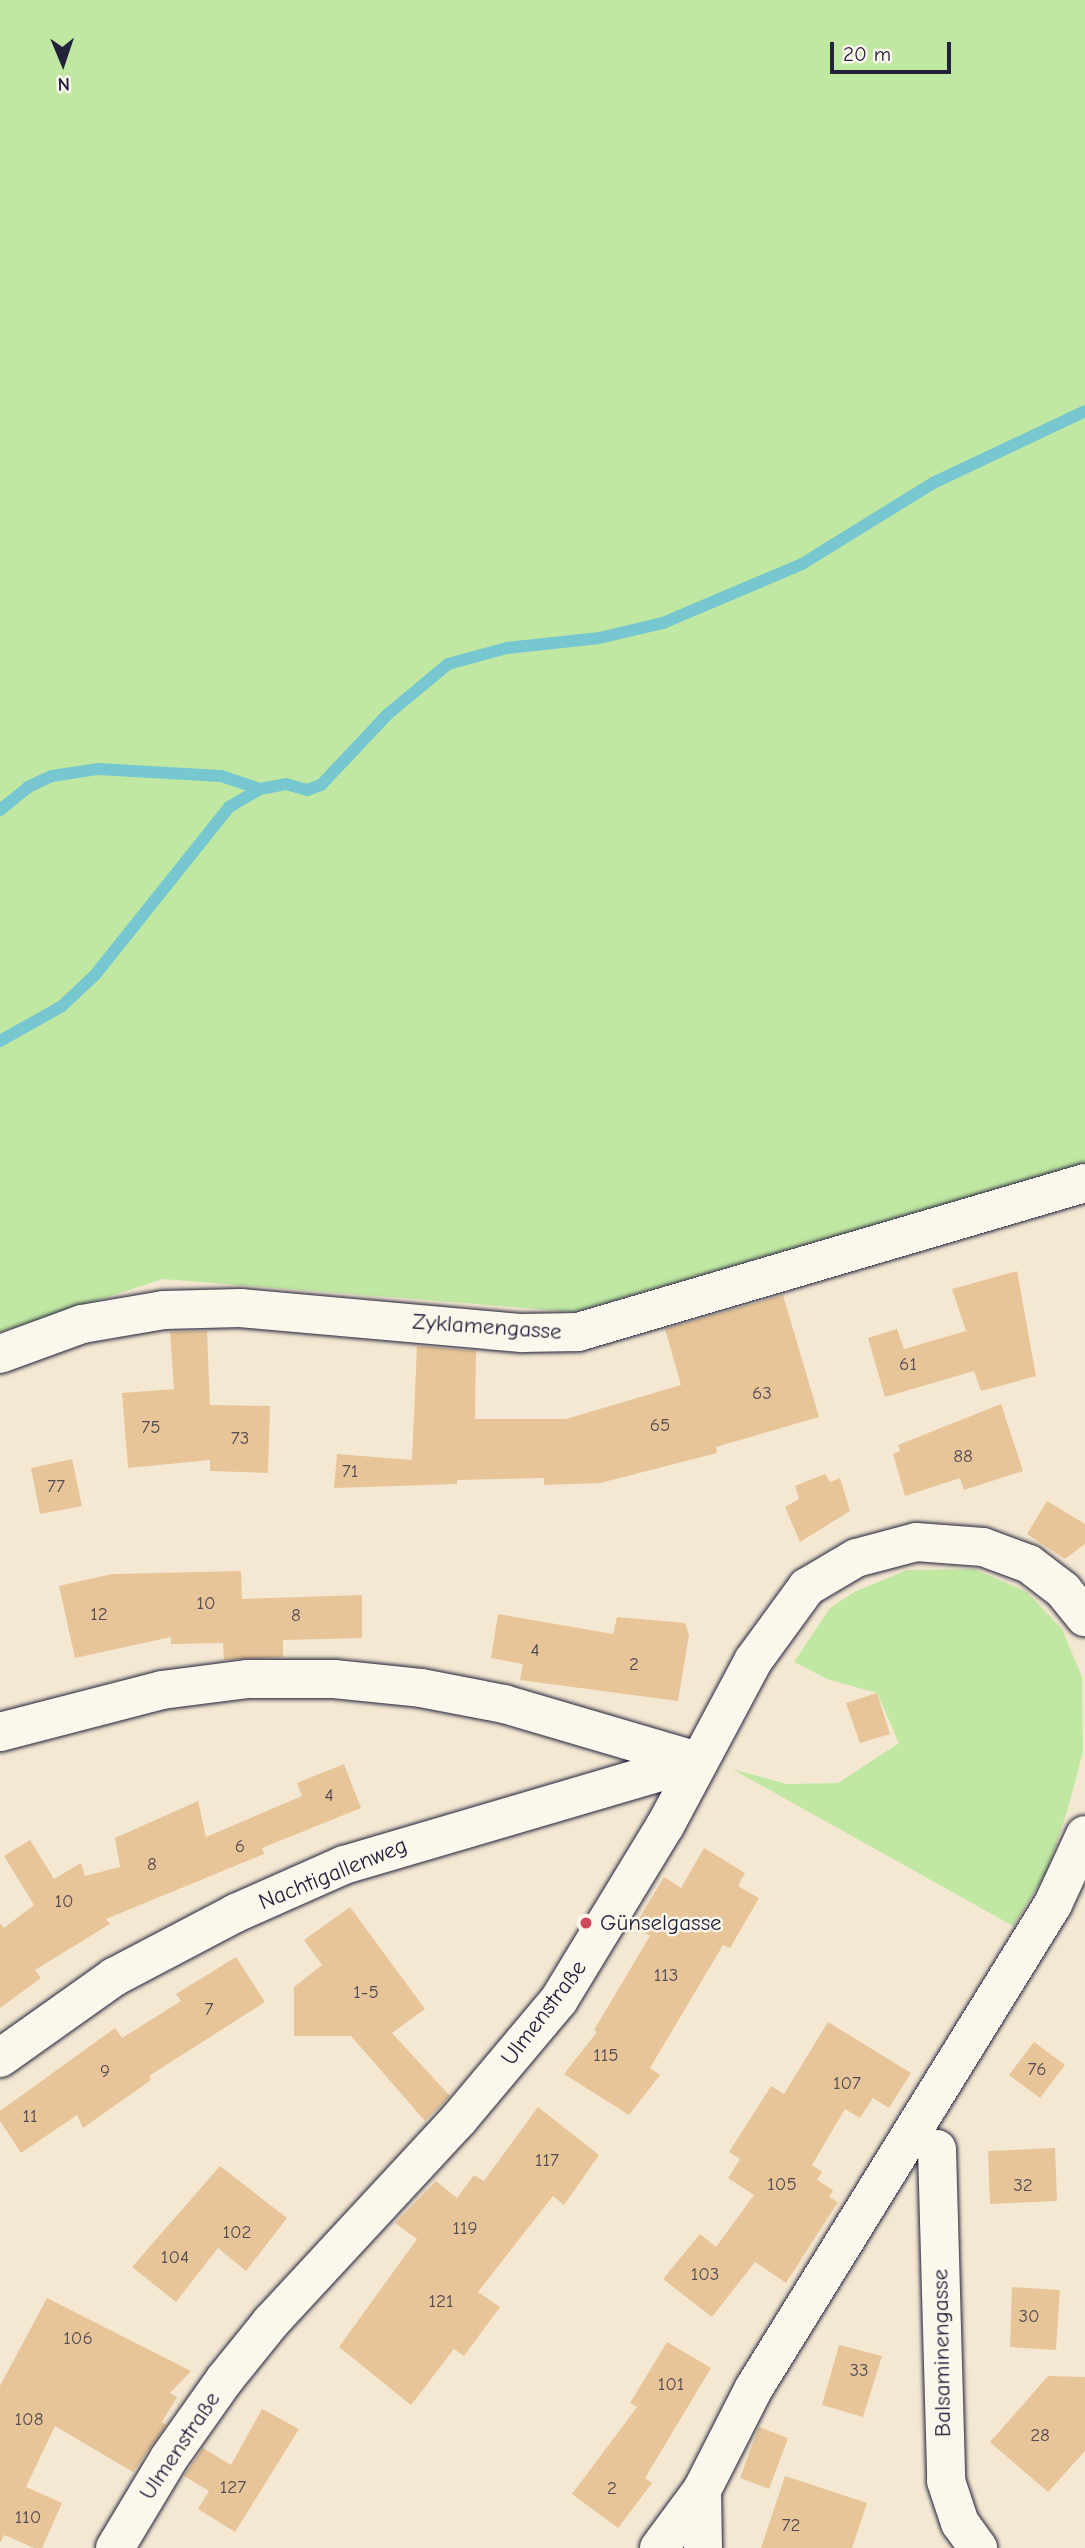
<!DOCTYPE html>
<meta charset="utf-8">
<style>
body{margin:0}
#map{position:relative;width:1085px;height:2548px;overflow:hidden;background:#f5e8d3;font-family:"Comic Neue",sans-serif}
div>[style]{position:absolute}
.green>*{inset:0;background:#c1e8a3}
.stream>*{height:12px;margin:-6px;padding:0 6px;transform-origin:6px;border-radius:6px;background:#76c7cf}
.building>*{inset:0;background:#e7c599}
.roads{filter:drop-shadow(0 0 2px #22223b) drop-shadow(0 0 2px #22223b)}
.minor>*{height:38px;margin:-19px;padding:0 19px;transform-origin:19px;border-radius:19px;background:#fbf7ec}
.tertiary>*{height:38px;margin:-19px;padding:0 19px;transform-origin:19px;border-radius:19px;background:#fbf7ec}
.dots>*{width:19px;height:19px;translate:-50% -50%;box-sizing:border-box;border:4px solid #fbf7ec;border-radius:50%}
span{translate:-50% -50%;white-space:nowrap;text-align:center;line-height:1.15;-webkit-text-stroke:5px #fbf7ec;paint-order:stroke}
.number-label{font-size:19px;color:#534b52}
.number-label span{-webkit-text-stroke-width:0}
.street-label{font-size:23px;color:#22223b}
.poi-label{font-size:23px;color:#22223b}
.left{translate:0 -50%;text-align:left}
.north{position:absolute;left:28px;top:28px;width:70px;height:70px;-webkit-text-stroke:5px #fbf7ec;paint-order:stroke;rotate:178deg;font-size:19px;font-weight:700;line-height:28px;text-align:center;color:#22223b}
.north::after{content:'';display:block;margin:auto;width:24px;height:32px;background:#22223b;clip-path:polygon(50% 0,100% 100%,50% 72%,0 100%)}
.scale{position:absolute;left:830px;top:42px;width:121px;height:32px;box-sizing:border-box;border:4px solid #22223b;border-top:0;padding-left:9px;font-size:21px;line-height:24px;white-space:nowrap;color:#22223b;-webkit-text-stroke:5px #fbf7ec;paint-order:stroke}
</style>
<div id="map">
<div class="green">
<div style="clip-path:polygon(0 0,1085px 0,1085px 1163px,574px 1312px,163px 1279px,0 1332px)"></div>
<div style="clip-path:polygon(974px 1569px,1027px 1592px,1062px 1629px,1082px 1677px,1083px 1752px,1068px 1808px,1047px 1872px,1013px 1926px,732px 1769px,787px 1784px,838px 1783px,899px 1743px,877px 1693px,827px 1679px,794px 1662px,830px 1608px,854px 1592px,907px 1570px)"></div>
</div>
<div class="stream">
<div style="left:0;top:810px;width:36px;rotate:-39deg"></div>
<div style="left:28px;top:787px;width:26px;rotate:-25deg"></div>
<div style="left:52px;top:776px;width:47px;rotate:-8.7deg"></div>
<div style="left:98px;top:769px;width:123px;rotate:3.3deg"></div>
<div style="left:221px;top:776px;width:41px;rotate:18.4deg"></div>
<div style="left:0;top:1041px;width:71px;rotate:-29.4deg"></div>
<div style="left:62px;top:1006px;width:45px;rotate:-43.2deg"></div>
<div style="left:95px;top:975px;width:215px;rotate:-51.4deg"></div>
<div style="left:229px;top:807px;width:36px;rotate:-30deg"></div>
<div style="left:260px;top:789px;width:26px;rotate:-11deg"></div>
<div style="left:286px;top:784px;width:22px;rotate:16deg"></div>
<div style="left:307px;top:790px;width:15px;rotate:-20deg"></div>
<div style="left:321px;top:785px;width:98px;rotate:-46.7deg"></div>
<div style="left:388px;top:714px;width:78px;rotate:-39.8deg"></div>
<div style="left:448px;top:664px;width:61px;rotate:-15.2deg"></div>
<div style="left:507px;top:648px;width:93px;rotate:-6.2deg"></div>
<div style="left:599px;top:638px;width:66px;rotate:-13.2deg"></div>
<div style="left:663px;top:623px;width:151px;rotate:-23deg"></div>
<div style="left:802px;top:564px;width:154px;rotate:-31.7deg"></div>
<div style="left:933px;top:483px;width:168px;rotate:-25.3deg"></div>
</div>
<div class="building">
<div style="clip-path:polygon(1017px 1271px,1036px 1376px,981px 1391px,974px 1371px,885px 1397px,868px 1338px,897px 1329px,904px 1349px,966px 1331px,952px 1289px)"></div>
<div style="clip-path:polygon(783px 1295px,819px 1417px,716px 1447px,717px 1453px,600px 1483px,544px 1485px,544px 1478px,457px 1480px,457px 1484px,334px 1488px,337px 1454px,412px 1460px,417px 1346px,476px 1351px,475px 1419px,566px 1419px,681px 1385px,665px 1329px)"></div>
<div style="clip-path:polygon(207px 1331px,210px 1405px,270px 1406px,268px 1473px,210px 1471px,210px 1460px,128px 1468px,122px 1393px,174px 1389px,170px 1332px)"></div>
<div style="clip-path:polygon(1001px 1404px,1023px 1471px,964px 1490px,960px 1478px,905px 1496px,893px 1454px,900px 1451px,898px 1445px)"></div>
<div style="clip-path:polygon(72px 1459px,82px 1506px,40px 1514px,31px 1468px)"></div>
<div style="clip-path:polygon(825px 1474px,830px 1482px,840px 1478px,850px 1511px,800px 1542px,785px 1507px,799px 1499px,795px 1486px)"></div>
<div style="clip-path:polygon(1047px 1501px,1085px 1524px,1085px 1544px,1065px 1559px,1027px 1534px)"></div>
<div style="clip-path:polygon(241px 1571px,242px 1599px,362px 1595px,362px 1638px,283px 1640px,283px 1657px,224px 1660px,223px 1643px,171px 1644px,171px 1637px,75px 1658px,59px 1586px,112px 1574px)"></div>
<div style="clip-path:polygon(498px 1614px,613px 1634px,617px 1617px,685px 1623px,689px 1635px,678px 1701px,520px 1680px,523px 1664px,491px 1658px)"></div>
<div style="clip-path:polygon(877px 1693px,890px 1734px,860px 1743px,846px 1703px)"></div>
<div style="clip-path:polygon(344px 1764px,361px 1808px,262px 1848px,264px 1854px,106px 1919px,110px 1924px,35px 1970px,41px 1978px,0 2008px,0 1923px,4px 1928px,34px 1905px,4px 1856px,30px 1840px,54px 1879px,81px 1863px,85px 1876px,120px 1867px,115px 1838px,198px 1801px,206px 1837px,302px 1796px,297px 1783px)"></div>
<div style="clip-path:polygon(704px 1848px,745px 1873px,738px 1886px,759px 1898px,730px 1948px,723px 1945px,650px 2068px,660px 2075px,629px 2115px,564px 2074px,597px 2032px,594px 2030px,650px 1936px,634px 1927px,664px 1877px,681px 1888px)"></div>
<div style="clip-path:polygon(350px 1907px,425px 2009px,392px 2033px,450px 2096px,425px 2121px,351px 2036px,294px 2036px,294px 1987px,322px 1965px,304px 1940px)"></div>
<div style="clip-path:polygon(236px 1957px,265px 2002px,149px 2076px,151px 2080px,83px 2128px,77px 2115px,21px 2153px,0 2121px,0 2111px,115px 2028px,122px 2038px,181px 2001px,176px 1994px)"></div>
<div style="clip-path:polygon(828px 2022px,911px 2073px,889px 2108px,873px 2098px,860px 2118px,845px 2109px,812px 2165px,822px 2172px,817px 2180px,833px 2190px,829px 2197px,838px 2202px,786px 2283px,755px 2262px,712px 2317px,663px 2279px,700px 2234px,716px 2247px,754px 2195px,728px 2178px,740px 2159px,729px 2152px,771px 2086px,784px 2094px)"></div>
<div style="clip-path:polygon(1034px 2042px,1065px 2065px,1040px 2098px,1009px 2075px)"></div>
<div style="clip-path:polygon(538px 2107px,599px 2155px,564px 2205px,553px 2196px,478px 2292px,500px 2307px,464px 2356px,454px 2349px,411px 2405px,339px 2347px,417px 2239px,395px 2223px,436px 2181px,457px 2198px,474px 2175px,484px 2181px)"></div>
<div style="clip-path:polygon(1055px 2148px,1057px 2201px,990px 2204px,988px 2151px)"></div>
<div style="clip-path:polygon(220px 2166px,287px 2218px,246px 2271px,218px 2248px,176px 2302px,132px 2267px)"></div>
<div style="clip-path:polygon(1012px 2287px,1060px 2290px,1056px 2350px,1010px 2347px)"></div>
<div style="clip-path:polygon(47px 2298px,191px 2371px,170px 2393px,177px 2397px,162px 2422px,166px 2425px,133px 2472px,55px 2426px,26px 2487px,62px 2503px,42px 2548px,34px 2548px,4px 2535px,0 2543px,0 2386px)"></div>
<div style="clip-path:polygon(667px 2342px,711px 2368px,645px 2478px,652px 2483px,618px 2528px,572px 2494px,637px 2407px,630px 2403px)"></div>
<div style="clip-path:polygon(839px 2345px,882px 2356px,863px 2417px,822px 2405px)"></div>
<div style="clip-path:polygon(1048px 2376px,1085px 2377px,1085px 2451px,1048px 2492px,990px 2442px)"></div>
<div style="clip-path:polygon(262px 2409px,299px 2429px,235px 2532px,198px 2509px,209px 2491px,184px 2476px,203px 2448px,231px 2465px)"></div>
<div style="clip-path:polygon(759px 2427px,788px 2438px,769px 2489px,740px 2478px)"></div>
<div style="clip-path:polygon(785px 2476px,867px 2503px,852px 2548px,761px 2548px)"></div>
</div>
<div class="roads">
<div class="minor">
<div style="left:0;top:1354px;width:87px;rotate:-20.1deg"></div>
<div style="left:82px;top:1324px;width:83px;rotate:-9.7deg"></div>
<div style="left:164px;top:1310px;width:76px;rotate:-1.5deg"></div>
<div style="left:240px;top:1308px;width:283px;rotate:5.1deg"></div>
<div style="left:522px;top:1333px;width:56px;rotate:-1deg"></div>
<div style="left:578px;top:1332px;width:528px;rotate:-16.38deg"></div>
<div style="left:0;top:1732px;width:167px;rotate:-14.5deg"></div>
<div style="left:162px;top:1690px;width:87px;rotate:-7.3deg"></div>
<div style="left:248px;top:1679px;width:86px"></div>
<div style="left:334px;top:1679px;width:87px;rotate:5.9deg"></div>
<div style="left:421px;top:1688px;width:85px;rotate:10.9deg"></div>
<div style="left:504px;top:1704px;width:202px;rotate:16.4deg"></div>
<div style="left:0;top:2058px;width:140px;rotate:-35.4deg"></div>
<div style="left:114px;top:1977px;width:138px;rotate:-27.7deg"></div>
<div style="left:236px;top:1913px;width:118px;rotate:-24deg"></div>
<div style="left:344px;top:1865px;width:369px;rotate:-16.4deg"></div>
<div style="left:937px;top:2149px;width:332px;rotate:88.4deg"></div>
<div style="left:946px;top:2481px;width:44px;rotate:71.6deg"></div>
<div style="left:960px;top:2523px;width:31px;rotate:54deg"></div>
<div style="left:659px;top:2548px;width:72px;rotate:-53.4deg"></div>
</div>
<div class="tertiary">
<div style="left:115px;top:2548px;width:105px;rotate:-59deg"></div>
<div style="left:169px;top:2458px;width:97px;rotate:-54.7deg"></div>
<div style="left:225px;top:2379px;width:73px;rotate:-51.1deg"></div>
<div style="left:271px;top:2322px;width:277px;rotate:-47.2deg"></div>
<div style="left:459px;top:2119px;width:155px;rotate:-50deg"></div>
<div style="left:559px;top:2000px;width:204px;rotate:-58.7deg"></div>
<div style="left:665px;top:1826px;width:187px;rotate:-61.9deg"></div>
<div style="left:753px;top:1661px;width:92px;rotate:-53.9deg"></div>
<div style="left:807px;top:1587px;width:57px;rotate:-30.6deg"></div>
<div style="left:856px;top:1558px;width:62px;rotate:-14.9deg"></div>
<div style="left:916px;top:1542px;width:67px;rotate:4.3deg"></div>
<div style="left:983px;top:1547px;width:49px;rotate:20.3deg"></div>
<div style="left:1029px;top:1564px;width:43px;rotate:37.4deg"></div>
<div style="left:1063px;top:1590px;width:35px;rotate:51deg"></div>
<div style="left:703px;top:2548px;width:58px;rotate:-91deg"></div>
<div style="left:702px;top:2490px;width:114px;rotate:-63deg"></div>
<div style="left:754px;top:2388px;width:569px;rotate:-58.29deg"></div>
<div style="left:1053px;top:1904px;width:76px;rotate:-65.1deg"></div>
</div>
</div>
<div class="dots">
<div style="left:586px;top:1923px;background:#d1495b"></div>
</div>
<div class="number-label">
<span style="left:908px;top:1365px">61</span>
<span style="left:762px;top:1394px">63</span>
<span style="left:660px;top:1426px">65</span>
<span style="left:151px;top:1428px">75</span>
<span style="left:240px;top:1439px">73</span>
<span style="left:963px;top:1457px">88</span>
<span style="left:350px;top:1472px">71</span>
<span style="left:56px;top:1487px">77</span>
<span style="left:206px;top:1604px">10</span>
<span style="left:99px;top:1615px">12</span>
<span style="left:296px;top:1616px">8</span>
<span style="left:535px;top:1651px">4</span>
<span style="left:634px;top:1665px">2</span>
<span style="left:329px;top:1796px">4</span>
<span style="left:240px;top:1847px">6</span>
<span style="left:152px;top:1865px">8</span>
<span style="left:64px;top:1902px">10</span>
<span style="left:666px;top:1976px">113</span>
<span style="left:366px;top:1993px">1-5</span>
<span style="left:209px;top:2010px">7</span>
<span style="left:606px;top:2056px">115</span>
<span style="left:1037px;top:2070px">76</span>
<span style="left:105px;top:2072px">9</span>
<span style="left:847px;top:2084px">107</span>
<span style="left:30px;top:2117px">11</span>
<span style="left:547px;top:2161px">117</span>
<span style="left:782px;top:2185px">105</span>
<span style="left:1023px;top:2186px">32</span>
<span style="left:465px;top:2229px">119</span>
<span style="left:237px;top:2233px">102</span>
<span style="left:175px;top:2258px">104</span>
<span style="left:705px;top:2275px">103</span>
<span style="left:441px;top:2302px">121</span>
<span style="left:1029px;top:2317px">30</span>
<span style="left:78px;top:2339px">106</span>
<span style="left:859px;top:2371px">33</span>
<span style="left:671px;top:2385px">101</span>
<span style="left:29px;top:2420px">108</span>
<span style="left:1040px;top:2436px">28</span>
<span style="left:233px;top:2488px">127</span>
<span style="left:612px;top:2489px">2</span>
<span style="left:28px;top:2518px">110</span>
<span style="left:791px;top:2526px">72</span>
</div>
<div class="street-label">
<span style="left:487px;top:1327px;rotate:4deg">Zyklamengasse</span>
<span style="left:333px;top:1874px;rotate:-22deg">Nachtigallenweg</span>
<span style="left:544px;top:2013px;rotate:-53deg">Ulmenstraße</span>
<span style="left:942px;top:2353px;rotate:-91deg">Balsaminengasse</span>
<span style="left:180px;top:2446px;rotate:-56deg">Ulmenstraße</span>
</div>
<div class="poi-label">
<span class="left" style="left:600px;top:1923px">Günselgasse</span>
</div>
<div class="north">N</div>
<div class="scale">20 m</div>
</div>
